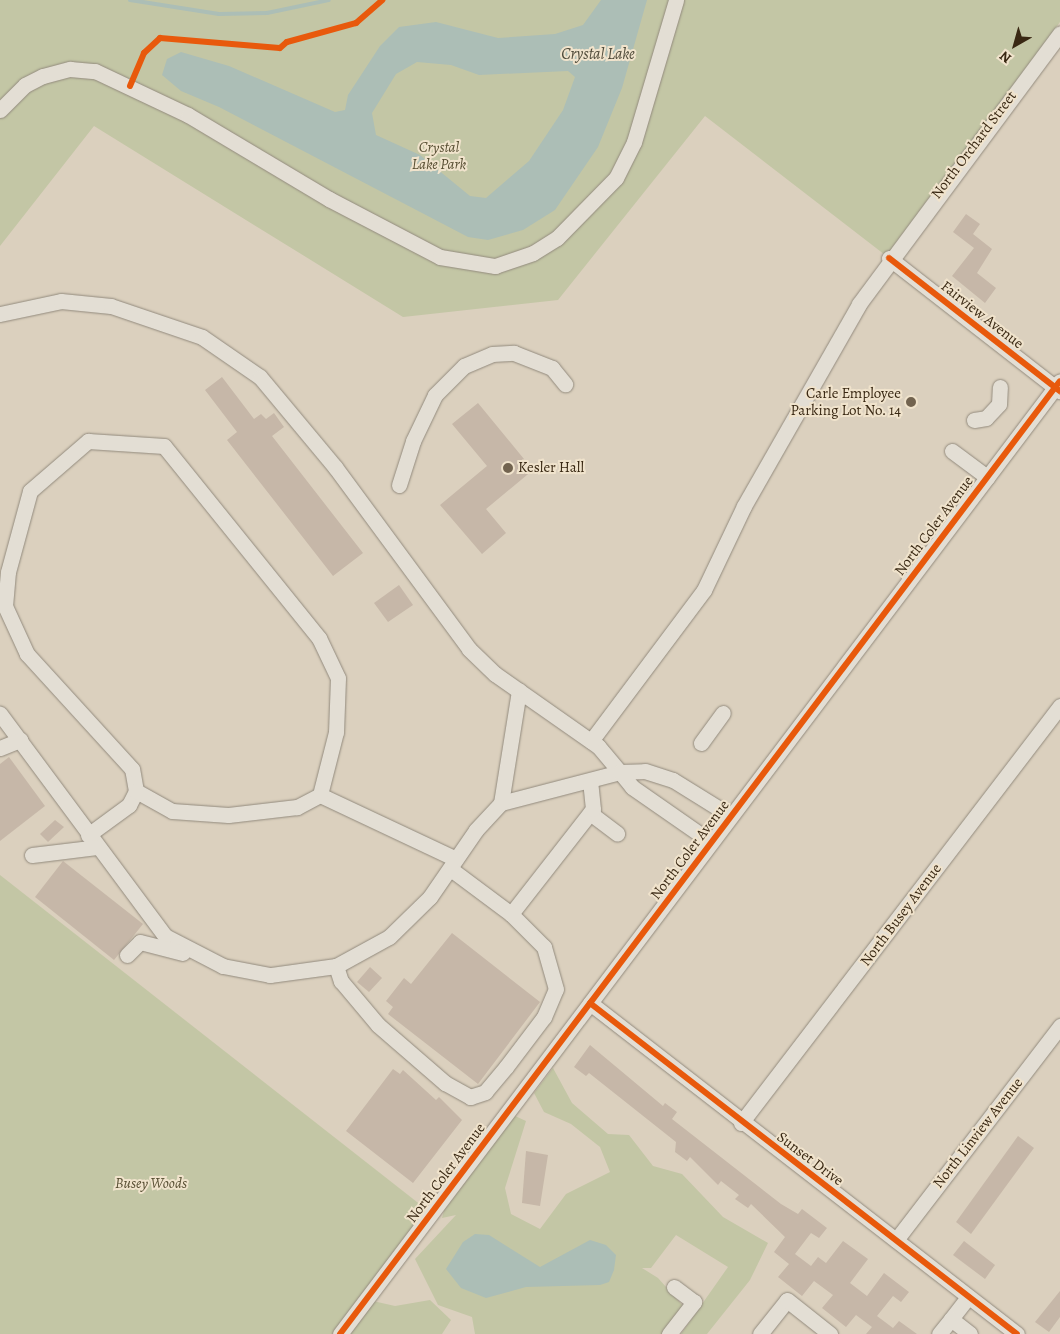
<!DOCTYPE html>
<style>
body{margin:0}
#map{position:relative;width:1060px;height:1334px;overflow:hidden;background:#dbd0be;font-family:Alegreya,serif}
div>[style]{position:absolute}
.green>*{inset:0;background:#c3c6a5}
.water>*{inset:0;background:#acbeb6}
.stream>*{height:4px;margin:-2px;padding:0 2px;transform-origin:2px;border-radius:2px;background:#acbeb6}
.building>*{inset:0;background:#c6b7a8}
.roads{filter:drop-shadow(0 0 1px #928a7d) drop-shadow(0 0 1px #928a7d)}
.minor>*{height:15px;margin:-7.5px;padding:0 7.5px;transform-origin:7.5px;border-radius:7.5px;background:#e3ded4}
.cycleway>*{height:6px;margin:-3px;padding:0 3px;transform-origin:3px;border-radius:3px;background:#e8590c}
.dots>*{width:14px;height:14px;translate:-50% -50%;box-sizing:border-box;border:2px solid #f0e3cc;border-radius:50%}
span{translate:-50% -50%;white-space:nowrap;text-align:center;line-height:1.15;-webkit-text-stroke:4px #f0e3cc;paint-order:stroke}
.street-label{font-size:15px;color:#392813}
.park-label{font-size:15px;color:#574e32;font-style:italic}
.poi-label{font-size:15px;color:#392813}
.right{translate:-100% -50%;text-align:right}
.left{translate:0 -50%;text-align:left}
.water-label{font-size:16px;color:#514c3b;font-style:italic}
.north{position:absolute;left:990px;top:20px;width:50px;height:50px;-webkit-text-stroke:4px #f0e3cc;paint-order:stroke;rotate:218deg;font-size:14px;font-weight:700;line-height:20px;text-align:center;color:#392813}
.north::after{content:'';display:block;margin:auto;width:18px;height:22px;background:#392813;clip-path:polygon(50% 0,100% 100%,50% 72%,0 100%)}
</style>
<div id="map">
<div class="green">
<div style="clip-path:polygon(0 0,1060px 0,1060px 22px,889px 258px,705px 116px,558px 300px,403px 317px,94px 126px,0 246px)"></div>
<div style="clip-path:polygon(0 875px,431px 1213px,340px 1334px,0 1334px)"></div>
<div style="clip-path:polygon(553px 1068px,572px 1103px,608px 1134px,629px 1135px,653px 1166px,682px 1174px,723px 1217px,768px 1243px,750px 1280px,707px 1334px,681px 1334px,728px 1267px,676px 1235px,651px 1268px,642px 1268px,658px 1278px,683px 1306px,666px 1334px,475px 1334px,472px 1317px,438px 1305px,415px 1259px,456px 1215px,442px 1218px,446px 1203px,513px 1115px,526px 1121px,505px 1188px,511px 1214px,540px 1229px,566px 1194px,610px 1172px,600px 1147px,571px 1124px,544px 1112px,534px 1093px)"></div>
<div style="clip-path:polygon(430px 1300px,451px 1320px,442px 1334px,347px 1334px,373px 1301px,395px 1306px)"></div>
</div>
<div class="water">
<div style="clip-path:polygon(evenodd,601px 0,647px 0,622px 88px,598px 147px,555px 210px,523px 230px,488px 240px,468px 237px,219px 107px,181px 91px,162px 75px,167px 59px,181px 52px,229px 66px,335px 112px,345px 110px,348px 95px,380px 46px,399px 27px,436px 22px,498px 38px,555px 34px,583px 25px,601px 0,417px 62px,451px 65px,479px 75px,568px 71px,575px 77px,563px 110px,529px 161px,486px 198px,470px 196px,420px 155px,376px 135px,372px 113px,396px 74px,417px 62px)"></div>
<div style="clip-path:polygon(475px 1234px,489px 1235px,540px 1267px,590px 1240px,606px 1245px,616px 1255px,614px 1270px,609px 1282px,600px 1285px,526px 1287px,486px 1298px,461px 1288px,446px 1269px,463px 1242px)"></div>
</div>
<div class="stream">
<div style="left:130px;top:0;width:90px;rotate:8.9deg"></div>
<div style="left:219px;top:14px;width:48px;rotate:-1.2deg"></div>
<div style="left:267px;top:13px;width:63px;rotate:-11.8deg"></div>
</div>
<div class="building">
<div style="clip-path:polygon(966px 214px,980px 224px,973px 234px,992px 249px,977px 273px,996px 288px,985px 303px,952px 276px,974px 248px,953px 232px)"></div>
<div style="clip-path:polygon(222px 377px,254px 419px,261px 414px,266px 419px,274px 413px,284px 427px,272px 436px,363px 553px,333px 576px,227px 440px,237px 432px,205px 390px)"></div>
<div style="clip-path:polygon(478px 403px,533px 470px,486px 509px,506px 533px,482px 554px,440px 505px,487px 466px,452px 424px)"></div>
<div style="clip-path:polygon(399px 585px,413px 605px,388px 622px,374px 603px)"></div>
<div style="clip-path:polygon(9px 757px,45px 806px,0 841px,0 764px)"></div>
<div style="clip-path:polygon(55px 820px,64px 827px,48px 842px,40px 834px)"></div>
<div style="clip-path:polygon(63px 861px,143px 924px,114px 960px,35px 897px)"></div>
<div style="clip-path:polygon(452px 933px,540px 1002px,478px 1084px,388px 1014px,393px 1007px,386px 1001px,404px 978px,411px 984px)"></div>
<div style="clip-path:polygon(370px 967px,382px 978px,369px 992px,357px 982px)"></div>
<div style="clip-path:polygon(590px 1045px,663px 1106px,665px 1103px,677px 1112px,672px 1119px,781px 1204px,798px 1214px,802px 1209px,827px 1228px,819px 1238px,811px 1233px,795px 1254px,811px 1266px,818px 1257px,826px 1263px,843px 1241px,868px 1259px,850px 1283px,867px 1296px,884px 1273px,909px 1292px,901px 1302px,893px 1296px,877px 1316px,893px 1328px,899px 1321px,917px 1334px,866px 1334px,872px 1327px,856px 1315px,846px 1327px,822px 1308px,833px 1295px,814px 1281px,802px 1296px,778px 1277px,789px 1264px,774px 1252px,785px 1237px,751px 1204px,748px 1208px,735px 1199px,739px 1195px,721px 1181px,718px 1185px,690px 1157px,687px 1161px,675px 1152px,676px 1142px,589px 1073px,586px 1076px,574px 1067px)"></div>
<div style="clip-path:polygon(393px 1069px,400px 1074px,403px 1070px,436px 1100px,439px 1097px,462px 1120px,413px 1183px,346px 1131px)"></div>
<div style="clip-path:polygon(1018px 1136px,1034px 1148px,971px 1234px,956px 1222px)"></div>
<div style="clip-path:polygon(526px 1151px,548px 1155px,540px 1206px,522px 1203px)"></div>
<div style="clip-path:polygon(964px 1241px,995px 1265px,985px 1279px,953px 1255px)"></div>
<div style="clip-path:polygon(1060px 1291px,1060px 1317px,1049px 1332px,1035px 1322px)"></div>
</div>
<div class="roads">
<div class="minor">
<div style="left:0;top:110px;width:35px;rotate:-45deg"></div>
<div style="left:25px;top:85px;width:20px;rotate:-27deg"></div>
<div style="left:43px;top:76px;width:28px;rotate:-15deg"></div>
<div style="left:70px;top:69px;width:25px;rotate:5deg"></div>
<div style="left:95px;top:71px;width:103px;rotate:25.3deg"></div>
<div style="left:188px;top:115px;width:164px;rotate:30.8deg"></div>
<div style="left:329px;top:199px;width:125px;rotate:27.6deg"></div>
<div style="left:440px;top:257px;width:56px;rotate:9.3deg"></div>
<div style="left:495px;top:266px;width:40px;rotate:-18.9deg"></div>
<div style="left:533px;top:253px;width:28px;rotate:-32deg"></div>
<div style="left:557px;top:238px;width:84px;rotate:-45.5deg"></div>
<div style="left:616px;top:178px;width:40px;rotate:-63.4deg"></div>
<div style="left:634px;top:142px;width:148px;rotate:-73.5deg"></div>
<div style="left:889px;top:258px;width:217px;rotate:37.9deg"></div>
<div style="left:0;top:314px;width:62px;rotate:-12deg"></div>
<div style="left:61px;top:301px;width:50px;rotate:5.7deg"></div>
<div style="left:111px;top:306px;width:96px;rotate:18.8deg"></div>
<div style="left:202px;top:337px;width:70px;rotate:34.6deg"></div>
<div style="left:260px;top:377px;width:117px;rotate:50.2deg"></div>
<div style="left:335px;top:467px;width:226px;rotate:53.6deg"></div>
<div style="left:469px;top:649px;width:36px;rotate:44deg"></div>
<div style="left:495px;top:674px;width:126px;rotate:35deg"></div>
<div style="left:598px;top:746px;width:34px;rotate:50deg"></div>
<div style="left:620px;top:772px;width:123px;rotate:165.4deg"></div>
<div style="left:501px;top:803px;width:37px;rotate:133deg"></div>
<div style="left:476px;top:830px;width:81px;rotate:124.5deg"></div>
<div style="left:430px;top:897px;width:57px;rotate:135.7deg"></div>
<div style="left:389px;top:937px;width:60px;rotate:151.3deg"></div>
<div style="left:336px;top:966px;width:67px;rotate:172.2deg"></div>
<div style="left:270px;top:975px;width:48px;rotate:-169.2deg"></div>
<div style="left:223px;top:966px;width:65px;rotate:-152.7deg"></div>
<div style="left:165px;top:936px;width:277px;rotate:-126.6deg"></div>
<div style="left:974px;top:420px;width:12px;rotate:-9deg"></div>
<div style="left:986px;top:418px;width:19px;rotate:-47deg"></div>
<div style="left:999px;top:404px;width:17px;rotate:-87deg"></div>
<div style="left:952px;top:451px;width:44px;rotate:36.6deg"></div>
<div style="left:399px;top:485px;width:46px;rotate:-72.3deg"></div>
<div style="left:413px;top:441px;width:51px;rotate:-64.4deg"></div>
<div style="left:435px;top:395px;width:41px;rotate:-45deg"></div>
<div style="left:464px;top:366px;width:30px;rotate:-23deg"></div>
<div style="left:492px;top:354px;width:22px;rotate:-3deg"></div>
<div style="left:514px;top:353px;width:41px;rotate:21.5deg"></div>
<div style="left:552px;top:368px;width:21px;rotate:51deg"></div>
<div style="left:591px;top:741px;width:189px;rotate:-53.2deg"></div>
<div style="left:704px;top:590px;width:93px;rotate:-64.5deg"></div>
<div style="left:744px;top:506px;width:232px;rotate:-60.3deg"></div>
<div style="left:859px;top:304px;width:337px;rotate:-53.4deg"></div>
<div style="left:701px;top:743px;width:37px;rotate:-54deg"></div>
<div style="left:0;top:748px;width:22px;rotate:-22deg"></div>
<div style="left:620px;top:772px;width:25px;rotate:-2deg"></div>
<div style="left:645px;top:771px;width:29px;rotate:18deg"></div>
<div style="left:673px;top:780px;width:68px;rotate:31.8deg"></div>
<div style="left:620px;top:772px;width:19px;rotate:51deg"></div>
<div style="left:632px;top:787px;width:96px;rotate:34.8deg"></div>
<div style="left:320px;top:795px;width:150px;rotate:25.2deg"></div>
<div style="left:501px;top:803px;width:114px;rotate:-80.9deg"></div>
<div style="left:590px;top:813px;width:34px;rotate:37deg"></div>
<div style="left:88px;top:835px;width:51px;rotate:-36.2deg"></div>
<div style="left:129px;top:805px;width:16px;rotate:-63deg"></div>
<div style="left:136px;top:791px;width:22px;rotate:-100deg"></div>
<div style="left:132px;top:769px;width:156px;rotate:-132.4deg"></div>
<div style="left:27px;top:654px;width:53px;rotate:-114.6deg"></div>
<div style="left:5px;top:606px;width:34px;rotate:-85deg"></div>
<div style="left:8px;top:572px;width:84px;rotate:-74.8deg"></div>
<div style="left:30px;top:491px;width:77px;rotate:-40.8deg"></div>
<div style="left:88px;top:441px;width:76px;rotate:3.8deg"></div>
<div style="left:164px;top:446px;width:247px;rotate:51.1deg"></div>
<div style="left:319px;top:638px;width:44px;rotate:64.6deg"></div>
<div style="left:338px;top:678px;width:54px;rotate:92.1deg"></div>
<div style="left:336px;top:732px;width:65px;rotate:104.3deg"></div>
<div style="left:320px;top:795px;width:26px;rotate:152deg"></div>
<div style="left:297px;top:807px;width:69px;rotate:173.4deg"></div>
<div style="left:228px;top:815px;width:56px;rotate:-175.9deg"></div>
<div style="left:172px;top:811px;width:41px;rotate:-150.9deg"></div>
<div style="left:32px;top:855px;width:65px;rotate:-7deg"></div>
<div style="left:452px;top:870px;width:74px;rotate:36.7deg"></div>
<div style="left:511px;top:914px;width:133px;rotate:-52deg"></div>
<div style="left:593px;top:809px;width:28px;rotate:-96deg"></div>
<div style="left:127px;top:955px;width:18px;rotate:-45deg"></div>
<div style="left:140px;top:942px;width:44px;rotate:14.3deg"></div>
<div style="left:336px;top:966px;width:16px;rotate:72deg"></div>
<div style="left:341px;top:981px;width:57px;rotate:49.9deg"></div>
<div style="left:378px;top:1025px;width:89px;rotate:40.9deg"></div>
<div style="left:445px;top:1083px;width:29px;rotate:29deg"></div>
<div style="left:470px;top:1097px;width:16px;rotate:-18deg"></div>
<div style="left:485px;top:1092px;width:33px;rotate:-50deg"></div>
<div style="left:506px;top:1067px;width:63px;rotate:-52.8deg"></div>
<div style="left:544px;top:1017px;width:30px;rotate:-67deg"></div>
<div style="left:556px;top:989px;width:44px;rotate:-105.9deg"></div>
<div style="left:544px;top:947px;width:47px;rotate:-135deg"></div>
<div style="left:590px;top:1003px;width:540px;rotate:37.78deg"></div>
<div style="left:741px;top:1123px;width:525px;rotate:-52.58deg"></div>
<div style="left:896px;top:1240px;width:270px;rotate:-52.5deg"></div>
<div style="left:951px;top:1319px;width:28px;rotate:-52deg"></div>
<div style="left:340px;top:1334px;width:1194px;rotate:-52.93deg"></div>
<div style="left:669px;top:1334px;width:41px;rotate:-52deg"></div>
<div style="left:694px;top:1302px;width:25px;rotate:-143deg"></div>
<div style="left:760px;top:1334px;width:43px;rotate:-51.5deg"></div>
<div style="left:787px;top:1300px;width:55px;rotate:38.3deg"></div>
<div style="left:939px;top:1334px;width:19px;rotate:-51deg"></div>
<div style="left:951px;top:1319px;width:24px;rotate:38deg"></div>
</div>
</div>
<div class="cycleway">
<div style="left:130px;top:86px;width:36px;rotate:-67deg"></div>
<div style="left:144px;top:53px;width:22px;rotate:-43deg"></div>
<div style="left:160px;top:38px;width:120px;rotate:4.8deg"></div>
<div style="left:280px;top:48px;width:9px;rotate:-41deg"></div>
<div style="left:287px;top:42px;width:72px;rotate:-15.4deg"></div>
<div style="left:356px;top:23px;width:35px;rotate:-41deg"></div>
<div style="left:889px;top:258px;width:217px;rotate:37.9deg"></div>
<div style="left:590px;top:1003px;width:540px;rotate:37.78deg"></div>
<div style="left:340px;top:1334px;width:1194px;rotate:-52.93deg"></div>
</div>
<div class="dots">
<div style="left:911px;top:402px;background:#72634f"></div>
<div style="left:508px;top:468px;background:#72634f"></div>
</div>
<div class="street-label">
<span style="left:974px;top:145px;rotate:-53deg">North Orchard Street</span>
<span style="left:982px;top:315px;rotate:38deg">Fairview Avenue</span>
<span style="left:934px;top:526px;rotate:-53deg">North Coler Avenue</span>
<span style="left:690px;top:850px;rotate:-53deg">North Coler Avenue</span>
<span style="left:901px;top:915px;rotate:-53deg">North Busey Avenue</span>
<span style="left:978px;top:1133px;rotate:-52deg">North Linview Avenue</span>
<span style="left:810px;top:1159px;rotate:37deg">Sunset Drive</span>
<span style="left:446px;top:1173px;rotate:-53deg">North Coler Avenue</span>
</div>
<div class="park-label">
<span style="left:439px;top:156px">Crystal<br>Lake Park</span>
<span style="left:151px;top:1184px">Busey Woods</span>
</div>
<div class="poi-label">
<span class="right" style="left:901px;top:402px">Carle Employee<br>Parking Lot No. 14</span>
<span class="left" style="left:518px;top:468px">Kesler Hall</span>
</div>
<div class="water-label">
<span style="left:598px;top:54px">Crystal Lake</span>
</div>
<div class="north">N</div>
</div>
